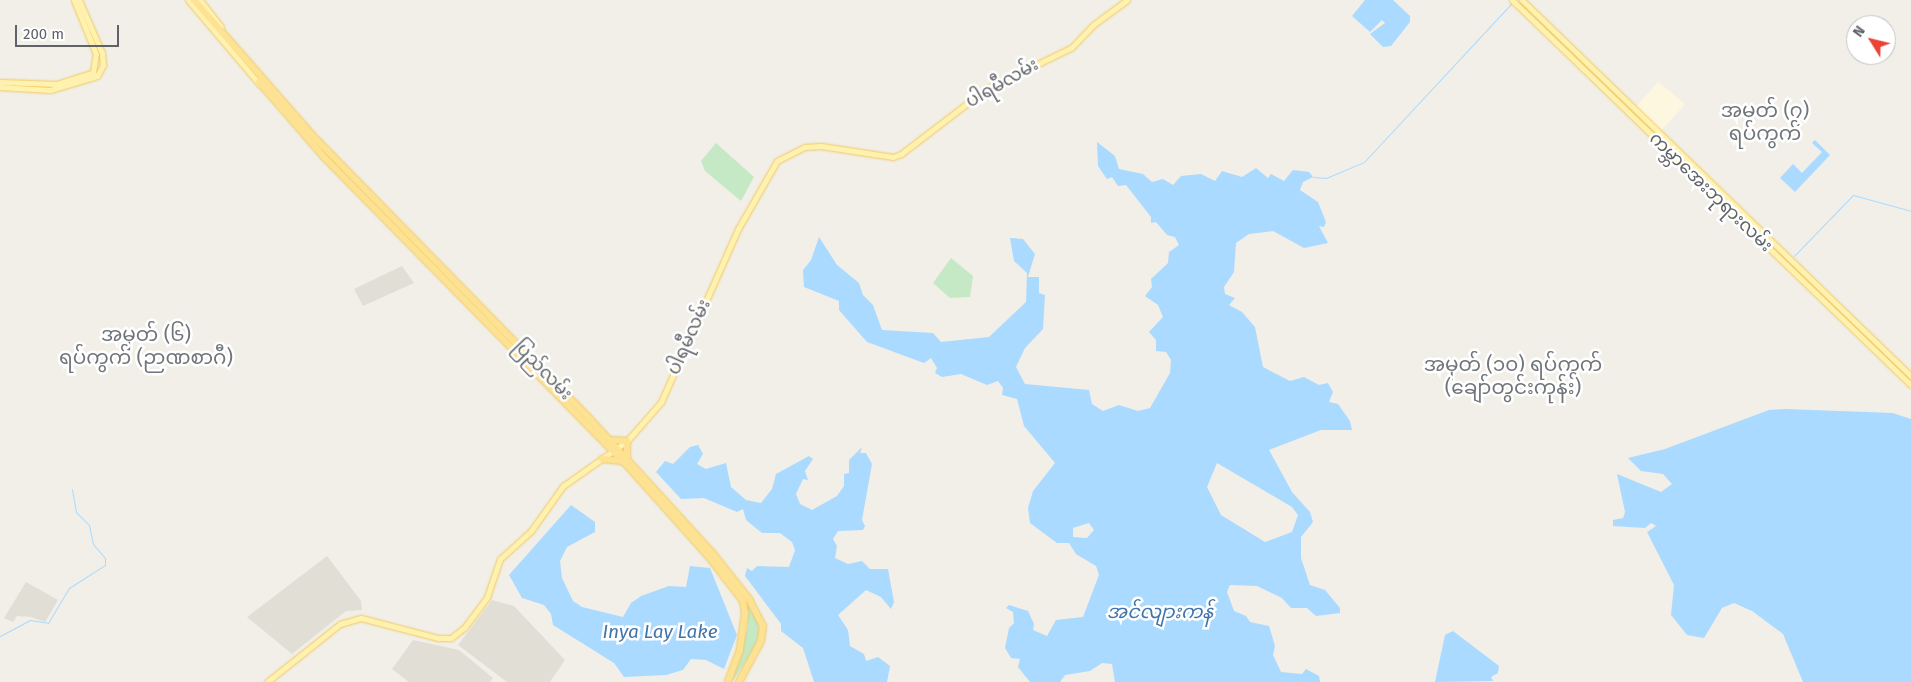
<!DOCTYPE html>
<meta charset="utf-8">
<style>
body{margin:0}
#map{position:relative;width:1911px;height:682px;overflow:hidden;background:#f1efe8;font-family:"Fira Sans","Noto Sans Myanmar",sans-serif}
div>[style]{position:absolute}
.commercial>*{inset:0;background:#fef7e0}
.education>*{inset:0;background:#e1ded6}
.green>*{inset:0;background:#c5e8c5}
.water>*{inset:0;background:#aadaff}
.stream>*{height:1px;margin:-0.5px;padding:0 0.5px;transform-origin:0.5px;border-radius:0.5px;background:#aadaff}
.roads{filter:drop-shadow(0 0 1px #f2c960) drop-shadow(0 0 1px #f2c960)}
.primary>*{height:5px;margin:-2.5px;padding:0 2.5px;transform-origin:2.5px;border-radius:2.5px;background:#fff2af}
.highway>*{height:6px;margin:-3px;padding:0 3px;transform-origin:3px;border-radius:3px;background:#fde293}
span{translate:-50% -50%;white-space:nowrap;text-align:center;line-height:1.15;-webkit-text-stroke:5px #fff;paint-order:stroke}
.street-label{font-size:18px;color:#5f6368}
.water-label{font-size:19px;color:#4174aa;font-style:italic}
.quarter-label{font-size:20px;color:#70757a}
.north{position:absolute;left:1846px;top:15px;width:50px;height:50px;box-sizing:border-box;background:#fff;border:1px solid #bfc1c3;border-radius:50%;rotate:306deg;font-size:14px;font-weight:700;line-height:20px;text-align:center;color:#5f6368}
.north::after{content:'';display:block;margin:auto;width:18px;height:22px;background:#ea4335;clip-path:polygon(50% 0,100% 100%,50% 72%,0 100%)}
.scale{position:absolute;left:15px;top:25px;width:104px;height:22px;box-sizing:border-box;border:2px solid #5f6368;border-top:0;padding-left:6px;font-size:15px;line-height:18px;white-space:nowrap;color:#5f6368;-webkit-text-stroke:4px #fff;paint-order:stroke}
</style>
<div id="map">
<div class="commercial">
<div style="clip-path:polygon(1658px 82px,1685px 104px,1661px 131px,1636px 107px)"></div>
</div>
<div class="education">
<div style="clip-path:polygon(402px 266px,414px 283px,363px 306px,354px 289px)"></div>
<div style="clip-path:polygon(327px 556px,361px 601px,362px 610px,346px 611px,292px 654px,247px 617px)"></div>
<div style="clip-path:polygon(26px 582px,58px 600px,45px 622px,31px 617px,17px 616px,13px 622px,4px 618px)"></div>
<div style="clip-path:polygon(492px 600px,514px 606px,565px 660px,550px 682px,507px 682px,458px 645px)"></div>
<div style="clip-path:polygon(413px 640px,459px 650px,493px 678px,490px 682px,409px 682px,392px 669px)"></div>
</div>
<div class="green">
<div style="clip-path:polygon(716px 143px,754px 177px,741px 201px,705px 171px,701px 161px)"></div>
<div style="clip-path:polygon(951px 258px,973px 276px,970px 297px,950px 298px,933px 283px)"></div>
<div style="clip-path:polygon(746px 603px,758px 618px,759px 632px,755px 648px,732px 682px,748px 626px)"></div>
</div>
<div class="water">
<div style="clip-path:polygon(1365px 0,1393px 0,1410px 16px,1410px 22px,1391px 46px,1383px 47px,1370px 34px,1385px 23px,1382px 20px,1370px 32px,1352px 16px)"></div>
<div style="clip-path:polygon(1815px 140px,1830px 155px,1795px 192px,1780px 178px,1793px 164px,1802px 173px,1822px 152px,1812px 143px)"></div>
<div style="clip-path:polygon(evenodd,1097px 142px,1115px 156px,1119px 169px,1143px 174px,1152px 182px,1163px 179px,1173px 185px,1181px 176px,1201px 174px,1215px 181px,1222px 171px,1242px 177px,1256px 168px,1268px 178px,1271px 174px,1284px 181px,1293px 170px,1309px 172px,1313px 177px,1303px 182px,1300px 190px,1318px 202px,1326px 222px,1324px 227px,1319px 226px,1328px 243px,1304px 248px,1273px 231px,1249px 234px,1236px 243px,1234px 272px,1224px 287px,1225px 294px,1235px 298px,1229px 305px,1242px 312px,1255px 327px,1263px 367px,1290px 381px,1304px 377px,1319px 385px,1328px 383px,1333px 392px,1329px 402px,1338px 404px,1350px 421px,1352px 430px,1321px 430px,1269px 450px,1292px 492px,1310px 512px,1313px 522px,1301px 537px,1301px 558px,1310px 585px,1325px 590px,1340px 608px,1340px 613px,1316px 616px,1307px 608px,1291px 608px,1282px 598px,1257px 586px,1230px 585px,1227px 592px,1234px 611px,1246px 616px,1250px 622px,1269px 626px,1275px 646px,1273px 655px,1281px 672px,1302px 674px,1306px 669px,1319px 676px,1320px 682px,1115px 682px,1112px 664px,1102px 663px,1090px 671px,1065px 675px,1060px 682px,1030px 682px,1018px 667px,1020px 659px,1011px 658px,1005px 648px,1009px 628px,1014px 623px,1013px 612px,1006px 608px,1009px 605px,1028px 611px,1034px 624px,1033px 630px,1047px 636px,1056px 620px,1083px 617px,1099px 575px,1096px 566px,1076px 554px,1069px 543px,1057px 543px,1030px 523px,1028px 508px,1033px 491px,1055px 463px,1024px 426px,1017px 399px,1002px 395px,1003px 388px,998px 381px,987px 385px,961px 374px,942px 377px,935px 373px,937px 368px,931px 358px,924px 363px,867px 342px,839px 310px,839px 301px,804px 287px,803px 270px,811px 260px,819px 237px,837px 265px,859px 283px,863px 295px,873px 305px,882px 330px,933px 333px,941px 342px,989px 337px,1026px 302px,1027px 273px,1014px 261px,1010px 238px,1023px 239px,1035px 254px,1028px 277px,1039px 277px,1039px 293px,1045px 295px,1043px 329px,1025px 348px,1016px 367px,1025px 384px,1089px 390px,1092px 404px,1103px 411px,1119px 405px,1138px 411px,1150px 408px,1170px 373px,1171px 360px,1166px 352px,1156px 351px,1156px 340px,1149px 332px,1163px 317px,1158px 305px,1145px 296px,1152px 287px,1151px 279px,1168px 263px,1169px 252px,1179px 245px,1175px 237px,1167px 235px,1156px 222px,1151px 223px,1151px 217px,1126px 185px,1118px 186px,1112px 177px,1107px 179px,1098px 166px,1097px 142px,1217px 463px,1292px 507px,1298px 515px,1292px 532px,1265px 542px,1221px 515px,1207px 487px,1217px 463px,1097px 142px,1089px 523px,1094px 530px,1087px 538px,1073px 537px,1073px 528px,1089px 523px)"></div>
<div style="clip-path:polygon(1785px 409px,1893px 413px,1911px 419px,1911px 682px,1803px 682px,1783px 634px,1752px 611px,1734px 603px,1722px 608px,1704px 638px,1687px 635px,1671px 615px,1674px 585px,1647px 532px,1656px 526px,1651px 523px,1645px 528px,1613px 526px,1613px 520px,1623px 518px,1625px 512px,1617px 474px,1661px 492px,1672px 484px,1663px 474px,1641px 471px,1628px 458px,1665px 449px,1769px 410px)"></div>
<div style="clip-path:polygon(698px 445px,703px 454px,697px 464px,706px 469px,726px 463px,731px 487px,746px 500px,761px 503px,772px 489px,776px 474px,809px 456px,813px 459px,805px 471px,808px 480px,803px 479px,796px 494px,800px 504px,812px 510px,837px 496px,844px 486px,844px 474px,849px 473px,849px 460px,862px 447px,860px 453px,866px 453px,872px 464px,862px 520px,865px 526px,863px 530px,838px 531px,833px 539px,837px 546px,835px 558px,848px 564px,862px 561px,870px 569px,888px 569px,894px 602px,891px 609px,881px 597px,866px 590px,838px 615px,848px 630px,850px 646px,864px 654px,866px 661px,878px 657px,890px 666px,887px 682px,814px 682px,803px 648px,781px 631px,781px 624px,745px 576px,747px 568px,752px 571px,757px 566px,789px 567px,795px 550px,792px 542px,780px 533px,762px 533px,746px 520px,743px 509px,737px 512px,704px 498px,681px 499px,656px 472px,665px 461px,673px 464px,690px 447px)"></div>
<div style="clip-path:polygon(571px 505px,595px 522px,595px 532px,567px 547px,560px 561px,562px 578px,573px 601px,582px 607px,623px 617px,631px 603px,641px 596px,669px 586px,686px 587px,690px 566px,710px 568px,737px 635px,724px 669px,706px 660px,691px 659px,683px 670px,666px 675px,624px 677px,614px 663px,553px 625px,551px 614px,544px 605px,522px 598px,509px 575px)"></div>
<div style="clip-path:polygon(1453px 631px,1499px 666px,1498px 673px,1491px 677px,1493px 681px,1435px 682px,1445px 635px)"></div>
</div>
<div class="stream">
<div style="left:1313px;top:177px;width:13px;rotate:4deg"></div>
<div style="left:1326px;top:178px;width:41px;rotate:-22.8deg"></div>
<div style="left:1364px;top:162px;width:217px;rotate:-47.1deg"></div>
<div style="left:1794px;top:256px;width:85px;rotate:-46deg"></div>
<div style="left:1853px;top:195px;width:60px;rotate:15.4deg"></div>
<div style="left:0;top:636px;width:34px;rotate:-28deg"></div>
<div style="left:30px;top:620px;width:18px;rotate:9deg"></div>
<div style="left:48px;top:623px;width:41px;rotate:-59deg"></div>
<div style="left:69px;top:588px;width:43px;rotate:-32.6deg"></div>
<div style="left:105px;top:565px;width:7px;rotate:-90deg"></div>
<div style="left:105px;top:558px;width:18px;rotate:-131deg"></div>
<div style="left:93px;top:544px;width:19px;rotate:-102deg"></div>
<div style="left:89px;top:525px;width:18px;rotate:-135deg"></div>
<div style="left:76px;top:512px;width:23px;rotate:-100deg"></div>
</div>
<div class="roads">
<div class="primary">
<div style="left:188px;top:0;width:111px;rotate:49.7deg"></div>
<div style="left:200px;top:0;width:34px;rotate:52deg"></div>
<div style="left:1512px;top:0;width:554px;rotate:43.98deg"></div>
<div style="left:1522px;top:0;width:541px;rotate:44.03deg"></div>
<div style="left:0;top:82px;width:57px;rotate:2deg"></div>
<div style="left:57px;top:84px;width:38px;rotate:-18deg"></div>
<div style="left:93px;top:72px;width:18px;rotate:-81deg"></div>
<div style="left:96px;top:54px;width:58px;rotate:-112.2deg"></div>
<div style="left:0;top:87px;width:50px;rotate:3.4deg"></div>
<div style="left:50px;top:90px;width:49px;rotate:-16.6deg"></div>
<div style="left:97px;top:76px;width:13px;rotate:-61deg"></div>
<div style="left:103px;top:65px;width:12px;rotate:-95deg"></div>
<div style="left:102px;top:53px;width:58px;rotate:-113.5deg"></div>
<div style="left:267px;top:682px;width:93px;rotate:-38.5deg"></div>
<div style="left:340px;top:624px;width:22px;rotate:-16deg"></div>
<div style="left:361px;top:618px;width:80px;rotate:14.6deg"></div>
<div style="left:438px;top:638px;width:13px"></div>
<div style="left:451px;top:638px;width:16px;rotate:-38deg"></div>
<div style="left:464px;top:628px;width:39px;rotate:-53deg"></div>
<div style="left:487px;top:597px;width:40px;rotate:-71.1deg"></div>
<div style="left:500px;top:559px;width:42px;rotate:-42.1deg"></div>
<div style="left:531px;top:531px;width:55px;rotate:-54.6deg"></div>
<div style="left:563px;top:486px;width:78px;rotate:-35.1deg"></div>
<div style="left:627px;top:441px;width:52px;rotate:-48.9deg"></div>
<div style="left:661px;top:402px;width:189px;rotate:-66deg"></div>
<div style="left:738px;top:229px;width:78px;rotate:-60.2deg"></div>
<div style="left:777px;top:161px;width:30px;rotate:-27deg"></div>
<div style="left:804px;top:147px;width:17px;rotate:-3deg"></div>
<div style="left:821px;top:146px;width:73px;rotate:8.7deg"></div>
<div style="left:893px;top:157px;width:9px;rotate:-21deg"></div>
<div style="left:901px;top:154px;width:107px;rotate:-37.4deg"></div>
<div style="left:986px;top:89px;width:94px;rotate:-25.8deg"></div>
<div style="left:1071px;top:48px;width:32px;rotate:-46deg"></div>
<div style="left:1093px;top:25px;width:42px;rotate:-36.3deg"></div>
</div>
<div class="highway">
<div style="left:194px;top:0;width:179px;rotate:48.8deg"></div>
<div style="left:312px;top:135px;width:396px;rotate:45.6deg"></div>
<div style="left:589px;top:418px;width:184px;rotate:47.6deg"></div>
<div style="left:713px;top:554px;width:58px;rotate:51.3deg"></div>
<div style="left:749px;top:599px;width:30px;rotate:63deg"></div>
<div style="left:763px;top:626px;width:15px;rotate:98deg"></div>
<div style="left:761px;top:641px;width:47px;rotate:118.2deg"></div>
<div style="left:259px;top:82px;width:99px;rotate:49.1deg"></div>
<div style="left:324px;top:157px;width:429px;rotate:45.5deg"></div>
<div style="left:625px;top:463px;width:126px;rotate:48.2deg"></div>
<div style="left:709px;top:557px;width:56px;rotate:52.3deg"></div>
<div style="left:743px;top:601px;width:12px;rotate:81deg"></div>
<div style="left:745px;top:613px;width:37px;rotate:98deg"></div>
<div style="left:740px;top:650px;width:34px;rotate:111deg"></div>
<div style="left:609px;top:440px;width:18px;rotate:3deg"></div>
<div style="left:627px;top:441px;width:16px;rotate:90deg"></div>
<div style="left:602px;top:459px;width:18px;rotate:6deg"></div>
</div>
</div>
<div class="street-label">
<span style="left:1002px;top:83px;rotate:-30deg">ပါရမီလမ်း</span>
<span style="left:1711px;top:192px;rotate:44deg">ကမ္ဘာအေးဘုရားလမ်း</span>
<span style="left:689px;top:337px;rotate:-66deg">ပါရမီလမ်း</span>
<span style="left:543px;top:370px;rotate:46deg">ပြည်လမ်း</span>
</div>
<div class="water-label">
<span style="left:1160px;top:612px">အင်လျားကန်</span>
<span style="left:660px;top:632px">Inya Lay Lake</span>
</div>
<div class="quarter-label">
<span style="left:1765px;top:122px">အမှတ် (၇)<br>ရပ်ကွက်</span>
<span style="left:146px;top:346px">အမှတ် (၆)<br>ရပ်ကွက် (ဉာဏစာဂီ)</span>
<span style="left:1513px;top:376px">အမှတ် (၁၀) ရပ်ကွက်<br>(ချော်တွင်းကုန်း)</span>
</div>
<div class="north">N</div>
<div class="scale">200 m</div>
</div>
